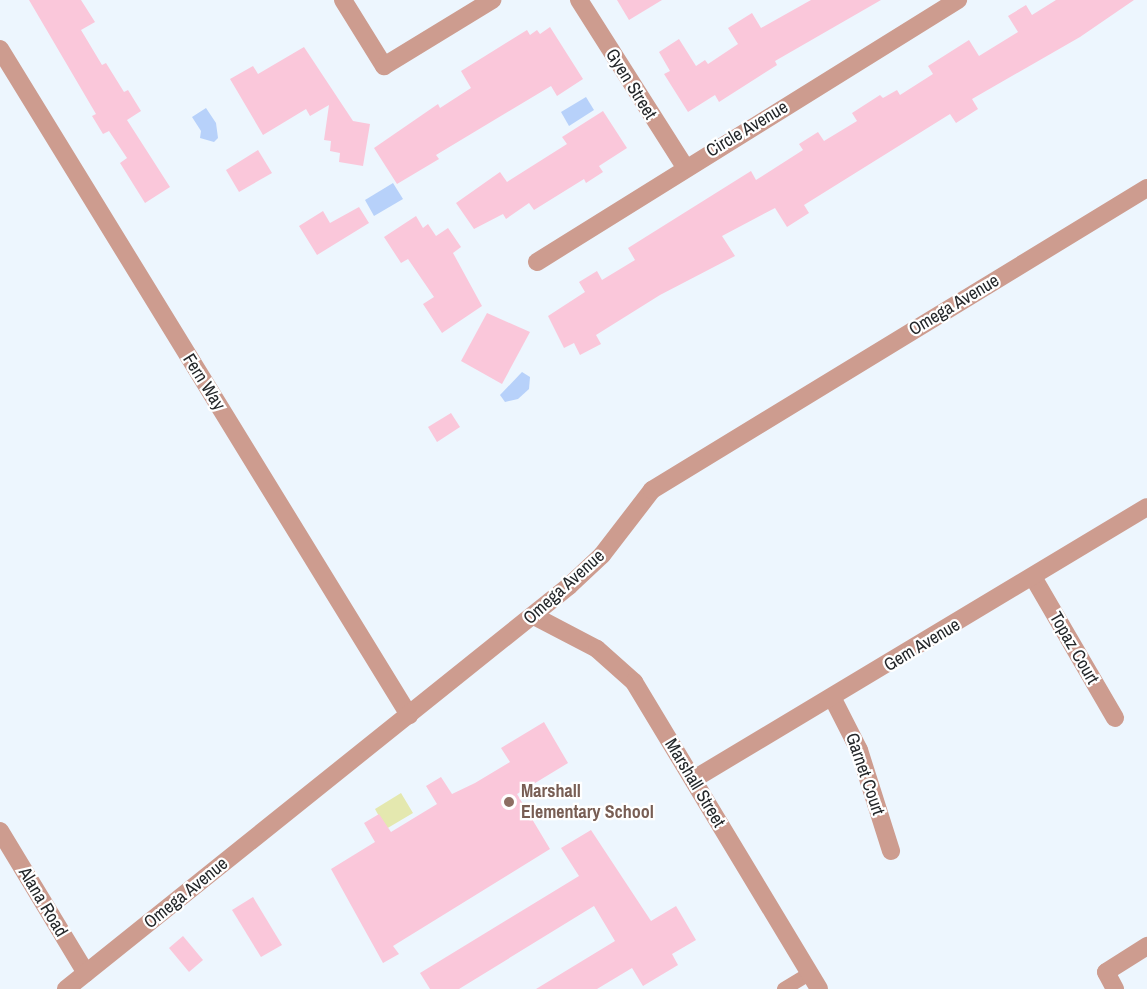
<!DOCTYPE html>
<style>
body{margin:0}
#map{position:relative;width:1147px;height:989px;overflow:hidden;background:#edf6fe;font-family:"Archivo Narrow",sans-serif}
div>[style]{position:absolute}
.green>*{inset:0;background:#e4e8af}
.water>*{inset:0;background:#b7d1fa}
.building>*{inset:0;background:#fac7da}
.lane>*{height:14px;margin:-7px;padding:0 7px;transform-origin:7px;border-radius:7px;background:#cd9c8f}
.street>*{height:18px;margin:-9px;padding:0 9px;transform-origin:9px;border-radius:9px;background:#cd9c8f}
.dots>*{width:16px;height:16px;translate:-50% -50%;box-sizing:border-box;border:3px solid #fff;border-radius:50%}
span{translate:-50% -50%;white-space:nowrap;text-align:center;line-height:1.15;-webkit-text-stroke:4.5px #fff;paint-order:stroke}
.street-label{font-size:18px;color:#24272a}
.education-label{font-size:18px;color:#785e54;font-weight:700}
.left{translate:0 -50%;text-align:left}
</style>
<div id="map">
<div class="green">
<div style="clip-path:polygon(401px 793px,413px 813px,386px 829px,375px 809px)"></div>
</div>
<div class="water">
<div style="clip-path:polygon(586px 97px,594px 110px,569px 126px,561px 112px)"></div>
<div style="clip-path:polygon(206px 108px,216px 123px,218px 138px,214px 142px,200px 138px,201px 131px,192px 117px)"></div>
<div style="clip-path:polygon(393px 183px,403px 199px,374px 216px,365px 200px)"></div>
<div style="clip-path:polygon(522px 372px,530px 377px,529px 389px,518px 399px,505px 402px,500px 395px)"></div>
</div>
<div class="building">
<div style="clip-path:polygon(29px 0,81px 0,95px 22px,81px 30px,102px 65px,106px 63px,124px 92px,128px 90px,141px 111px,127px 120px,170px 187px,145px 203px,120px 163px,127px 158px,109px 131px,103px 134px,92px 116px,96px 114px)"></div>
<div style="clip-path:polygon(617px 0,662px 0,629px 20px)"></div>
<div style="clip-path:polygon(811px 0,881px 0,775px 61px,777px 65px,719px 102px,715px 95px,688px 112px,664px 74px,670px 71px,659px 52px,679px 39px,696px 66px,705px 60px,708px 64px,738px 44px,728px 28px,752px 13px,761px 28px)"></div>
<div style="clip-path:polygon(1056px 0,1134px 0,1080px 37px,972px 99px,978px 109px,956px 123px,950px 114px,804px 205px,809px 213px,787px 227px,775px 208px,722px 236px,735px 256px,660px 295px,596px 335px,601px 344px,580px 355px,574px 343px,564px 348px,548px 316px,585px 292px,579px 282px,597px 271px,602px 280px,635px 260px,628px 248px,751px 171px,756px 180px,803px 150px,799px 144px,818px 132px,824px 141px,857px 121px,852px 113px,880px 95px,883px 98px,897px 90px,900px 95px,933px 74px,928px 66px,969px 40px,979px 56px,1018px 32px,1008px 16px,1026px 5px,1032px 15px)"></div>
<div style="clip-path:polygon(550px 27px,583px 79px,557px 96px,551px 86px,436px 155px,439px 159px,397px 184px,374px 148px,438px 104px,440px 108px,471px 88px,461px 71px,527px 30px,530px 35px,537px 30px,540px 34px)"></div>
<div style="clip-path:polygon(304px 47px,353px 121px,370px 124px,363px 166px,339px 162px,340px 153px,330px 151px,331px 141px,324px 140px,329px 105px,310px 116px,306px 109px,263px 135px,230px 79px,253px 66px,258px 74px)"></div>
<div style="clip-path:polygon(603px 111px,627px 148px,599px 166px,603px 172px,586px 183px,584px 179px,534px 210px,529px 203px,506px 219px,503px 214px,474px 229px,456px 203px,500px 172px,507px 182px,567px 144px,562px 137px)"></div>
<div style="clip-path:polygon(258px 150px,272px 173px,239px 192px,226px 170px)"></div>
<div style="clip-path:polygon(359px 207px,369px 223px,317px 255px,299px 226px,323px 211px,330px 223px)"></div>
<div style="clip-path:polygon(416px 216px,423px 228px,428px 224px,436px 236px,448px 228px,461px 247px,453px 253px,482px 306px,442px 333px,423px 304px,434px 297px,408px 259px,401px 263px,384px 237px)"></div>
<div style="clip-path:polygon(487px 313px,530px 332px,502px 384px,461px 361px)"></div>
<div style="clip-path:polygon(451px 413px,460px 427px,437px 442px,428px 427px)"></div>
<div style="clip-path:polygon(544px 722px,568px 763px,517px 794px,550px 849px,393px 946px,399px 954px,383px 963px,331px 869px,375px 842px,364px 823px,379px 814px,391px 832px,437px 804px,426px 786px,441px 777px,452px 794px,475px 783px,510px 762px,501px 748px)"></div>
<div style="clip-path:polygon(591px 830px,651px 921px,676px 906px,696px 940px,672px 954px,678px 965px,643px 986px,632px 968px,597px 989px,536px 989px,615px 941px,594px 906px,459px 989px,430px 989px,420px 973px,579px 876px,561px 848px)"></div>
<div style="clip-path:polygon(253px 897px,282px 945px,261px 957px,232px 910px)"></div>
<div style="clip-path:polygon(183px 936px,203px 960px,189px 972px,169px 948px)"></div>
</div>
<div class="lane">
<div style="left:784px;top:989px;width:29px;rotate:-31deg"></div>
</div>
<div class="street">
<div style="left:343px;top:0;width:78px;rotate:58.2deg"></div>
<div style="left:384px;top:66px;width:127px;rotate:-31.4deg"></div>
<div style="left:579px;top:0;width:198px;rotate:57.6deg"></div>
<div style="left:0;top:49px;width:782px;rotate:58.45deg"></div>
<div style="left:537px;top:262px;width:496px;rotate:-31.9deg"></div>
<div style="left:1033px;top:577px;width:163px;rotate:59.8deg"></div>
<div style="left:534px;top:616px;width:71px;rotate:27.6deg"></div>
<div style="left:597px;top:649px;width:50px;rotate:41.7deg"></div>
<div style="left:634px;top:682px;width:358px;rotate:58.9deg"></div>
<div style="left:833px;top:699px;width:57px;rotate:63deg"></div>
<div style="left:859px;top:750px;width:106px;rotate:72.4deg"></div>
<div style="left:694px;top:779px;width:528px;rotate:-30.98deg"></div>
<div style="left:0;top:831px;width:166px;rotate:58.8deg"></div>
<div style="left:66px;top:989px;width:645px;rotate:-38.7deg"></div>
<div style="left:569px;top:586px;width:45px;rotate:-43.2deg"></div>
<div style="left:602px;top:555px;width:82px;rotate:-52.4deg"></div>
<div style="left:652px;top:490px;width:580px;rotate:-31.39deg"></div>
<div style="left:1115px;top:989px;width:19px;rotate:-118deg"></div>
<div style="left:1106px;top:972px;width:49px;rotate:-32.4deg"></div>
</div>
<div class="dots">
<div style="left:509px;top:802px;background:#8d6e63"></div>
</div>
<div class="street-label">
<span style="left:631px;top:84px;rotate:58deg">Gyen Street</span>
<span style="left:747px;top:129px;rotate:-31deg">Circle Avenue</span>
<span style="left:954px;top:305px;rotate:-31deg">Omega Avenue</span>
<span style="left:204px;top:382px;rotate:58deg">Fern Way</span>
<span style="left:564px;top:587px;rotate:-42deg">Omega Avenue</span>
<span style="left:922px;top:645px;rotate:-31deg">Gem Avenue</span>
<span style="left:1074px;top:648px;rotate:60deg">Topaz Court</span>
<span style="left:865px;top:774px;rotate:71deg">Garnet Court</span>
<span style="left:695px;top:783px;rotate:59deg">Marshall Street</span>
<span style="left:186px;top:893px;rotate:-39deg">Omega Avenue</span>
<span style="left:43px;top:902px;rotate:59deg">Alana Road</span>
</div>
<div class="education-label">
<span class="left" style="left:521px;top:802px">Marshall<br>Elementary School</span>
</div>
</div>
